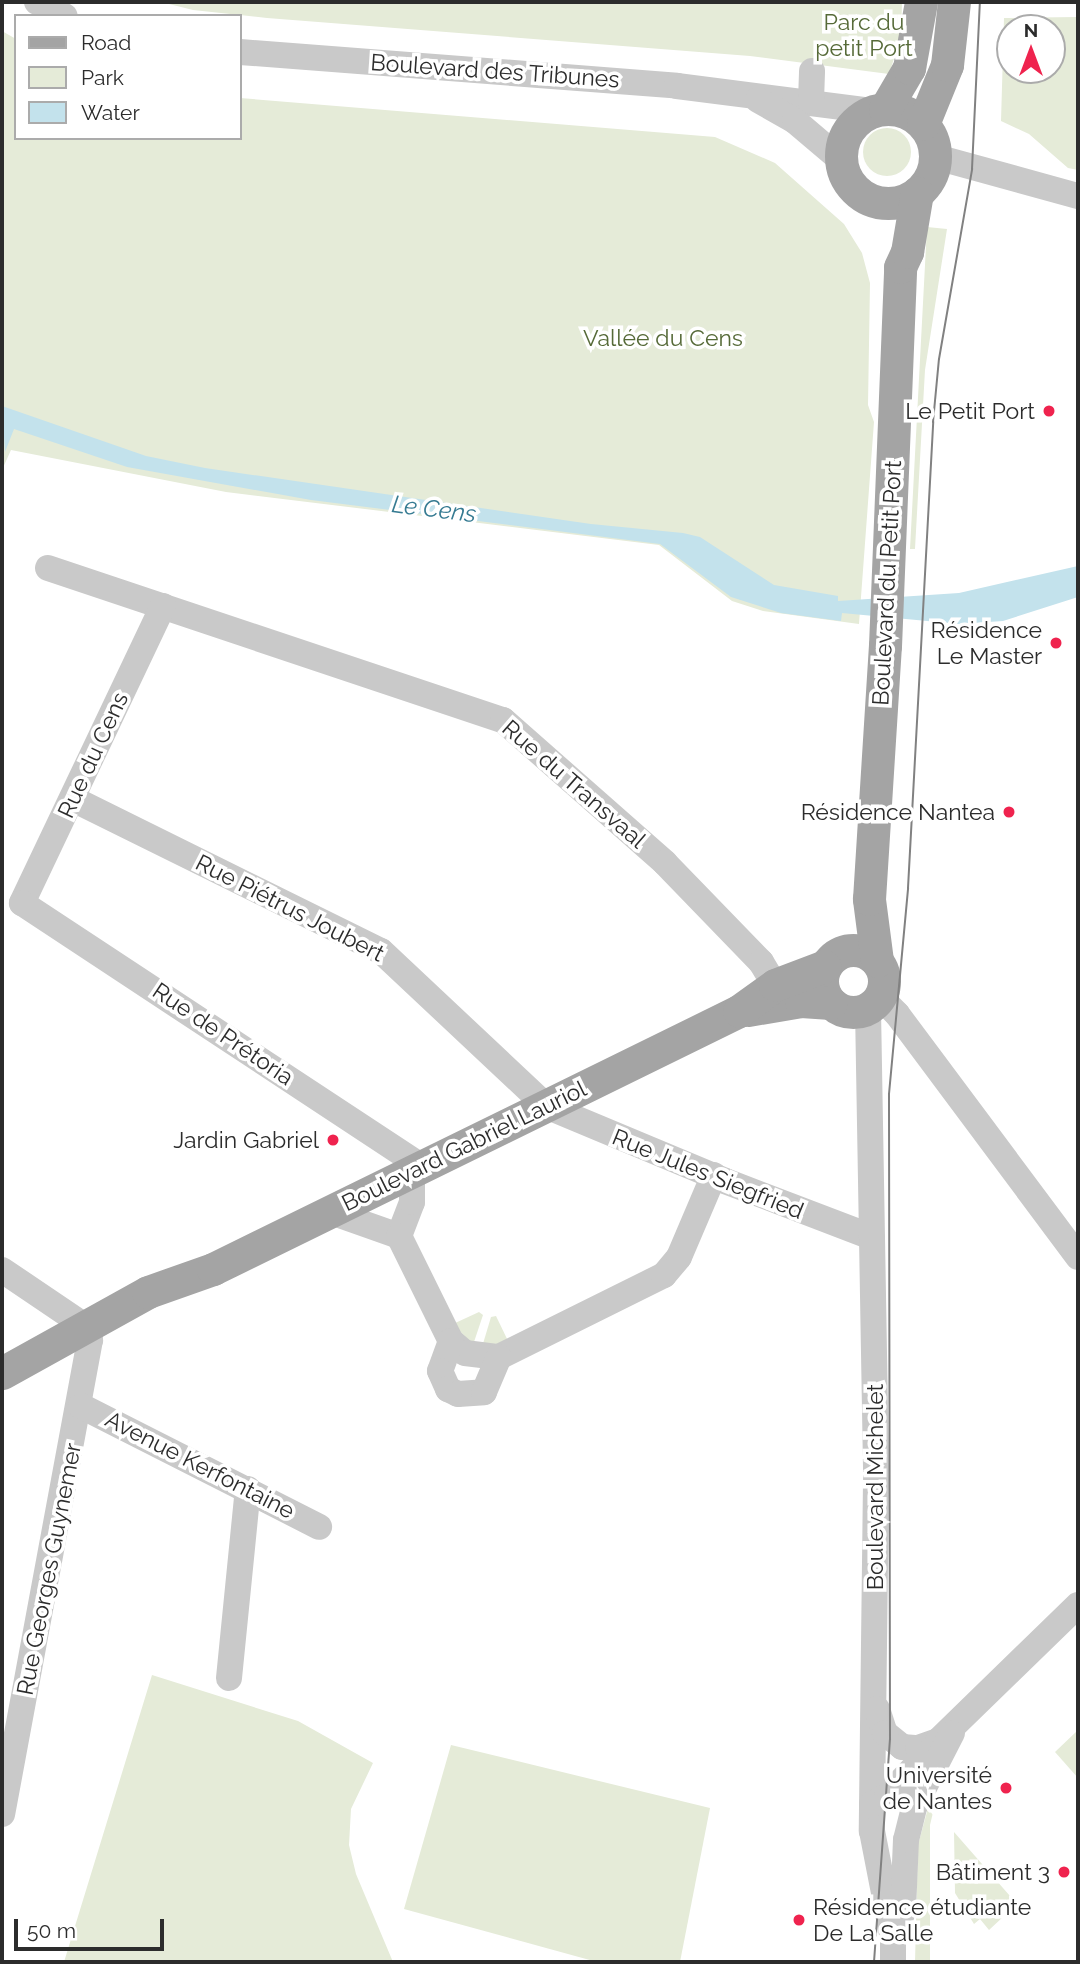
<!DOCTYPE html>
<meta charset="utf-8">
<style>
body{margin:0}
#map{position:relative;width:1080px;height:1964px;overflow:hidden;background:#fff;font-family:Raleway,sans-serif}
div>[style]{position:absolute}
.green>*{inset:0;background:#e5ebd8}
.round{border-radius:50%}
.water>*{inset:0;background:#c3e2ec}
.minor>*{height:26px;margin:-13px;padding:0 13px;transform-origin:13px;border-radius:13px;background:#c9c9c9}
.major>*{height:33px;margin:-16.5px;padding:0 16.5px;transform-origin:16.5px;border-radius:16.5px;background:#a4a4a4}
.major>.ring{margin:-16.5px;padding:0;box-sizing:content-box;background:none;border:33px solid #a4a4a4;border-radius:50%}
.tram>*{height:2px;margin:-1px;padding:0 1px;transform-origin:1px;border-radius:1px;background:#818181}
.dots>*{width:19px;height:19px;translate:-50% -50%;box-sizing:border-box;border:4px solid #fff;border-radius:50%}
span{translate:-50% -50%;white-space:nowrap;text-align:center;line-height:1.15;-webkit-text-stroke:7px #fff;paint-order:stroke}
.park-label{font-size:23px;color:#566a38}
.street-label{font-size:23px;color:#2c2c2c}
.poi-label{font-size:23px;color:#2c2c2c}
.right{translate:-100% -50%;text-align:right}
.left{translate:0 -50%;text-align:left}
.water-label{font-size:24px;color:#367b92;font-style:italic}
.frame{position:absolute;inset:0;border:4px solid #2c2c2c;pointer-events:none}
.legend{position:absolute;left:14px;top:14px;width:228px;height:126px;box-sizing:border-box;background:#fff;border:2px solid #ababab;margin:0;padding:9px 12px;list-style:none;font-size:21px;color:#2c2c2c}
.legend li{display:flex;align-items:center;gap:14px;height:35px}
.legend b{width:35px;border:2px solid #ababab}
.north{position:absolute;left:996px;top:14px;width:70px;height:70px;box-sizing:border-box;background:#fff;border:2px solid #ababab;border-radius:50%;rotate:0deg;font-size:19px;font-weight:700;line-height:28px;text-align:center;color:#2c2c2c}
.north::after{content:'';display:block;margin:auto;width:24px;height:32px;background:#ef234e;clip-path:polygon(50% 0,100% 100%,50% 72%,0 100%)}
.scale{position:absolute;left:14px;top:1919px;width:150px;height:32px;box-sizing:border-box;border:4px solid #2c2c2c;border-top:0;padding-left:9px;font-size:21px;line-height:24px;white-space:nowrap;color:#2c2c2c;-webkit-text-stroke:5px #fff;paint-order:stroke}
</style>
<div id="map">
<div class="green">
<div style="clip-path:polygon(161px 2px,902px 2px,901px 37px,889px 74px,750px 56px,267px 18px,193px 10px)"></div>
<div style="clip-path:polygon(evenodd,1078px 17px,1078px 170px,1068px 168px,1029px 134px,1001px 121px,1004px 18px,1078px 17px,1010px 28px,1052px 28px,1052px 70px,1010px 70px,1010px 28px)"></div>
<div style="clip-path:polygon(2px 31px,16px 39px,16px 138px,240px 138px,240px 98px,715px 137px,775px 163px,844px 224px,862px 253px,870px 283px,868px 405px,874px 422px,859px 624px,763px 611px,732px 601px,659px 545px,226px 492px,11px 450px,2px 470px)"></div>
<div class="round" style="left:863px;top:128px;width:48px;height:48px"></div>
<div style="clip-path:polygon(927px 227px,947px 229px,925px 370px,915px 549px,910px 549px)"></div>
<div style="clip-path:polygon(479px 1312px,483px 1315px,473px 1345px,453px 1324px)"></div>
<div style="clip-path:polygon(496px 1316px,510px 1345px,482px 1347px,491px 1317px)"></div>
<div style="clip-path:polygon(152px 1675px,298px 1721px,373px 1763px,351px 1809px,349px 1845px,356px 1874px,393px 1962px,64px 1962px)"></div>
<div style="clip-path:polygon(1078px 1730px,1078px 1778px,1055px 1752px)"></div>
<div style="clip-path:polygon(451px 1745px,710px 1808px,680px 1962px,597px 1962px,404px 1909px)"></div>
<div style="clip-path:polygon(931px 1797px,936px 1800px,930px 1825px,930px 1962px,915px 1962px,918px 1845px)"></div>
<div style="clip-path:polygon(954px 1832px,1017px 1904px,989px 1930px,980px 1919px,974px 1924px,955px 1893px)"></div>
</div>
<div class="water">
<div style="clip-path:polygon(2px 406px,146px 456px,205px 468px,591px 524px,683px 533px,700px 537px,774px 585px,838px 596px,838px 601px,959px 593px,1078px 566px,1078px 597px,1003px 621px,959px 624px,842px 613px,841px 621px,781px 613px,731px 597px,660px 544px,311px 500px,127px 467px,14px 429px,5px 452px)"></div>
</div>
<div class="minor">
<div style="left:37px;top:2px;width:31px;rotate:27deg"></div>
<div style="left:240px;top:52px;width:438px;rotate:4.4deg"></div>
<div style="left:677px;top:86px;width:198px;rotate:7.3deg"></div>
<div style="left:758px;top:100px;width:43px;rotate:29.6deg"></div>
<div style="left:795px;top:121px;width:60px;rotate:40.3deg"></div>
<div style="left:811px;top:101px;width:30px;rotate:-88deg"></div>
<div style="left:936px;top:157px;width:147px;rotate:15.4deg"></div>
<div style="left:48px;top:568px;width:480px;rotate:18.5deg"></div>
<div style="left:503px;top:720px;width:216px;rotate:41.4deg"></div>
<div style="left:665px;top:863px;width:138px;rotate:45.9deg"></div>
<div style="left:761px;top:962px;width:27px;rotate:59deg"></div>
<div style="left:163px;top:606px;width:329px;rotate:115.4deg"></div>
<div style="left:22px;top:903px;width:479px;rotate:33.4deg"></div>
<div style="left:73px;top:799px;width:343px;rotate:26.3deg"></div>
<div style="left:381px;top:951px;width:226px;rotate:43.2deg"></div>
<div style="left:546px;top:1106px;width:194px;rotate:22.7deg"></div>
<div style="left:725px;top:1181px;width:157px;rotate:20.9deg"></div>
<div style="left:880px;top:997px;width:24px;rotate:45deg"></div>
<div style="left:897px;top:1014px;width:303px;rotate:53.3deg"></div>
<div style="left:868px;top:1009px;width:472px;rotate:89deg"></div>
<div style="left:876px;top:1481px;width:350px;rotate:90.7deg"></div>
<div style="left:872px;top:1831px;width:110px;rotate:79deg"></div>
<div style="left:893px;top:1939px;width:23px;rotate:90deg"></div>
<div style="left:331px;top:1212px;width:72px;rotate:19.4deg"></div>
<div style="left:399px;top:1236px;width:36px;rotate:-69deg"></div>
<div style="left:412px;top:1202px;width:30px;rotate:-90deg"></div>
<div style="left:399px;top:1236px;width:117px;rotate:63.7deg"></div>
<div style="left:451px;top:1341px;width:18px;rotate:41deg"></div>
<div style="left:465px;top:1353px;width:34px;rotate:7deg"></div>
<div style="left:499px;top:1357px;width:184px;rotate:-26.4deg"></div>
<div style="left:664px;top:1275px;width:23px;rotate:-50deg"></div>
<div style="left:679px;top:1257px;width:89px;rotate:-66.9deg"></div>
<div style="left:2px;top:1270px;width:100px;rotate:34deg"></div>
<div style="left:85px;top:1326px;width:15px;rotate:70deg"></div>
<div style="left:90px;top:1340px;width:482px;rotate:100.5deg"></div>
<div style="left:451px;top:1341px;width:32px;rotate:110deg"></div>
<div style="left:440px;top:1371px;width:20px;rotate:66deg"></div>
<div style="left:448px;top:1389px;width:11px;rotate:27deg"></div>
<div style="left:458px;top:1394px;width:26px;rotate:-4deg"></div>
<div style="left:484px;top:1392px;width:38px;rotate:-67deg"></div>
<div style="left:81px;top:1406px;width:267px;rotate:26.9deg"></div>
<div style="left:229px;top:1678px;width:190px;rotate:-84.3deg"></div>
<div style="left:877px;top:1709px;width:25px;rotate:72deg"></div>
<div style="left:885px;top:1733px;width:22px;rotate:39deg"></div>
<div style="left:902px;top:1747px;width:16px;rotate:4deg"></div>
<div style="left:918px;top:1748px;width:21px;rotate:-19deg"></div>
<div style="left:938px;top:1741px;width:195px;rotate:-44.2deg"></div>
<div style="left:872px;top:1804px;width:17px;rotate:-28deg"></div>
<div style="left:887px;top:1796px;width:59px;rotate:-46.4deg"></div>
<div style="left:895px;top:1934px;width:24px;rotate:-71deg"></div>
<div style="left:903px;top:1911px;width:71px;rotate:-87.6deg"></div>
<div style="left:906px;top:1840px;width:34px;rotate:-76deg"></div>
<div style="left:914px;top:1807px;width:83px;rotate:-62.8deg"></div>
</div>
<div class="major">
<div class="ring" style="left:841px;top:109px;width:61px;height:61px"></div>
<div style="left:885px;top:109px;width:48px;rotate:-59.7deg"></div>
<div style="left:909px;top:68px;width:67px;rotate:-79.7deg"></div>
<div style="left:923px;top:124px;width:64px;rotate:-67.9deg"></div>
<div style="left:947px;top:65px;width:63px;rotate:-83.7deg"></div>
<div class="ring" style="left:822px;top:950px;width:29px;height:29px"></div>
<div style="left:877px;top:961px;width:63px;rotate:-97.4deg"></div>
<div style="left:869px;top:899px;width:254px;rotate:-86.4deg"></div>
<div style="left:885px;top:646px;width:379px;rotate:-87.7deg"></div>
<div style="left:900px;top:267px;width:17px;rotate:-65deg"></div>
<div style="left:907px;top:252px;width:60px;rotate:-80.4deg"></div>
<div style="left:748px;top:1010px;width:54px;rotate:-9.6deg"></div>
<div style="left:801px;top:1001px;width:30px;rotate:4deg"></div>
<div style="left:2px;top:1373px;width:167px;rotate:-29deg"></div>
<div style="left:148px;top:1292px;width:69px;rotate:-19.5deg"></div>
<div style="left:213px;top:1269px;width:586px;rotate:-26.13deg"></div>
<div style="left:739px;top:1011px;width:44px;rotate:-35.8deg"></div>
<div style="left:775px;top:985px;width:53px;rotate:-20.8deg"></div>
</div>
<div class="tram">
<div style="left:874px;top:1962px;width:224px;rotate:-85.9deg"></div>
<div style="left:890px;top:1739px;width:645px;rotate:-90.09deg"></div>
<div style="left:889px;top:1094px;width:207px;rotate:-84.7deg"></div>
<div style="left:908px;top:888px;width:467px;rotate:-86.9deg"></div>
<div style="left:933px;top:422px;width:63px;rotate:-84.6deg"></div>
<div style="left:939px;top:359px;width:193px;rotate:-80.1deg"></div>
<div style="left:972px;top:169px;width:167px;rotate:-87.3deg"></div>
</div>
<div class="dots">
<div style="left:1049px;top:411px;background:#ef234e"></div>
<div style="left:1056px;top:643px;background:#ef234e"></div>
<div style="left:1009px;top:812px;background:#ef234e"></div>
<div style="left:333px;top:1140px;background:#ef234e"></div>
<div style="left:1006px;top:1788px;background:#ef234e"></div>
<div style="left:1064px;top:1872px;background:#ef234e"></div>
<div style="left:799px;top:1920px;background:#ef234e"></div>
</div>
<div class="park-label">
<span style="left:864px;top:35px">Parc du<br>petit Port</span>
<span style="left:663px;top:338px">Vallée du Cens</span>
</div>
<div class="street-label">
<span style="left:495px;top:71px;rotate:4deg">Boulevard des Tribunes</span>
<span style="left:887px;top:583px;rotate:-87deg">Boulevard du Petit Port</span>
<span style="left:93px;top:755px;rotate:-65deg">Rue du Cens</span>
<span style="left:574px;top:784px;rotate:41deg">Rue du Transvaal</span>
<span style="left:290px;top:908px;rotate:27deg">Rue Piétrus Joubert</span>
<span style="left:223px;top:1034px;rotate:34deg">Rue de Prétoria</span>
<span style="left:464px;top:1146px;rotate:-26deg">Boulevard Gabriel Lauriol</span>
<span style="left:708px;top:1174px;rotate:22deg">Rue Jules Siegfried</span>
<span style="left:200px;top:1465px;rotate:27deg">Avenue Kerfontaine</span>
<span style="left:875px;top:1487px;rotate:-90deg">Boulevard Michelet</span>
<span style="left:49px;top:1569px;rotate:-79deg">Rue Georges Guynemer</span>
</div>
<div class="poi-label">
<span class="right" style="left:1035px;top:411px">Le Petit Port</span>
<span class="right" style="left:1042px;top:643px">Résidence<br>Le Master</span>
<span class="right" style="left:995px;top:812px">Résidence Nantea</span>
<span class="right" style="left:319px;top:1140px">Jardin Gabriel</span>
<span class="right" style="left:992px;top:1788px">Université<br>de Nantes</span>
<span class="right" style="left:1050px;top:1872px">Bâtiment 3</span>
<span class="left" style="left:813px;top:1920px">Résidence étudiante<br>De La Salle</span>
</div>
<div class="water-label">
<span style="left:434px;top:509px;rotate:7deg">Le Cens</span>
</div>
<div class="frame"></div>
<ul class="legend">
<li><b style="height:9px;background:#a4a4a4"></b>Road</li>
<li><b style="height:19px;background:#e5ebd8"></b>Park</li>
<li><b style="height:19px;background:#c3e2ec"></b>Water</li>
</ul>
<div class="north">N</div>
<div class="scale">50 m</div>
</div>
